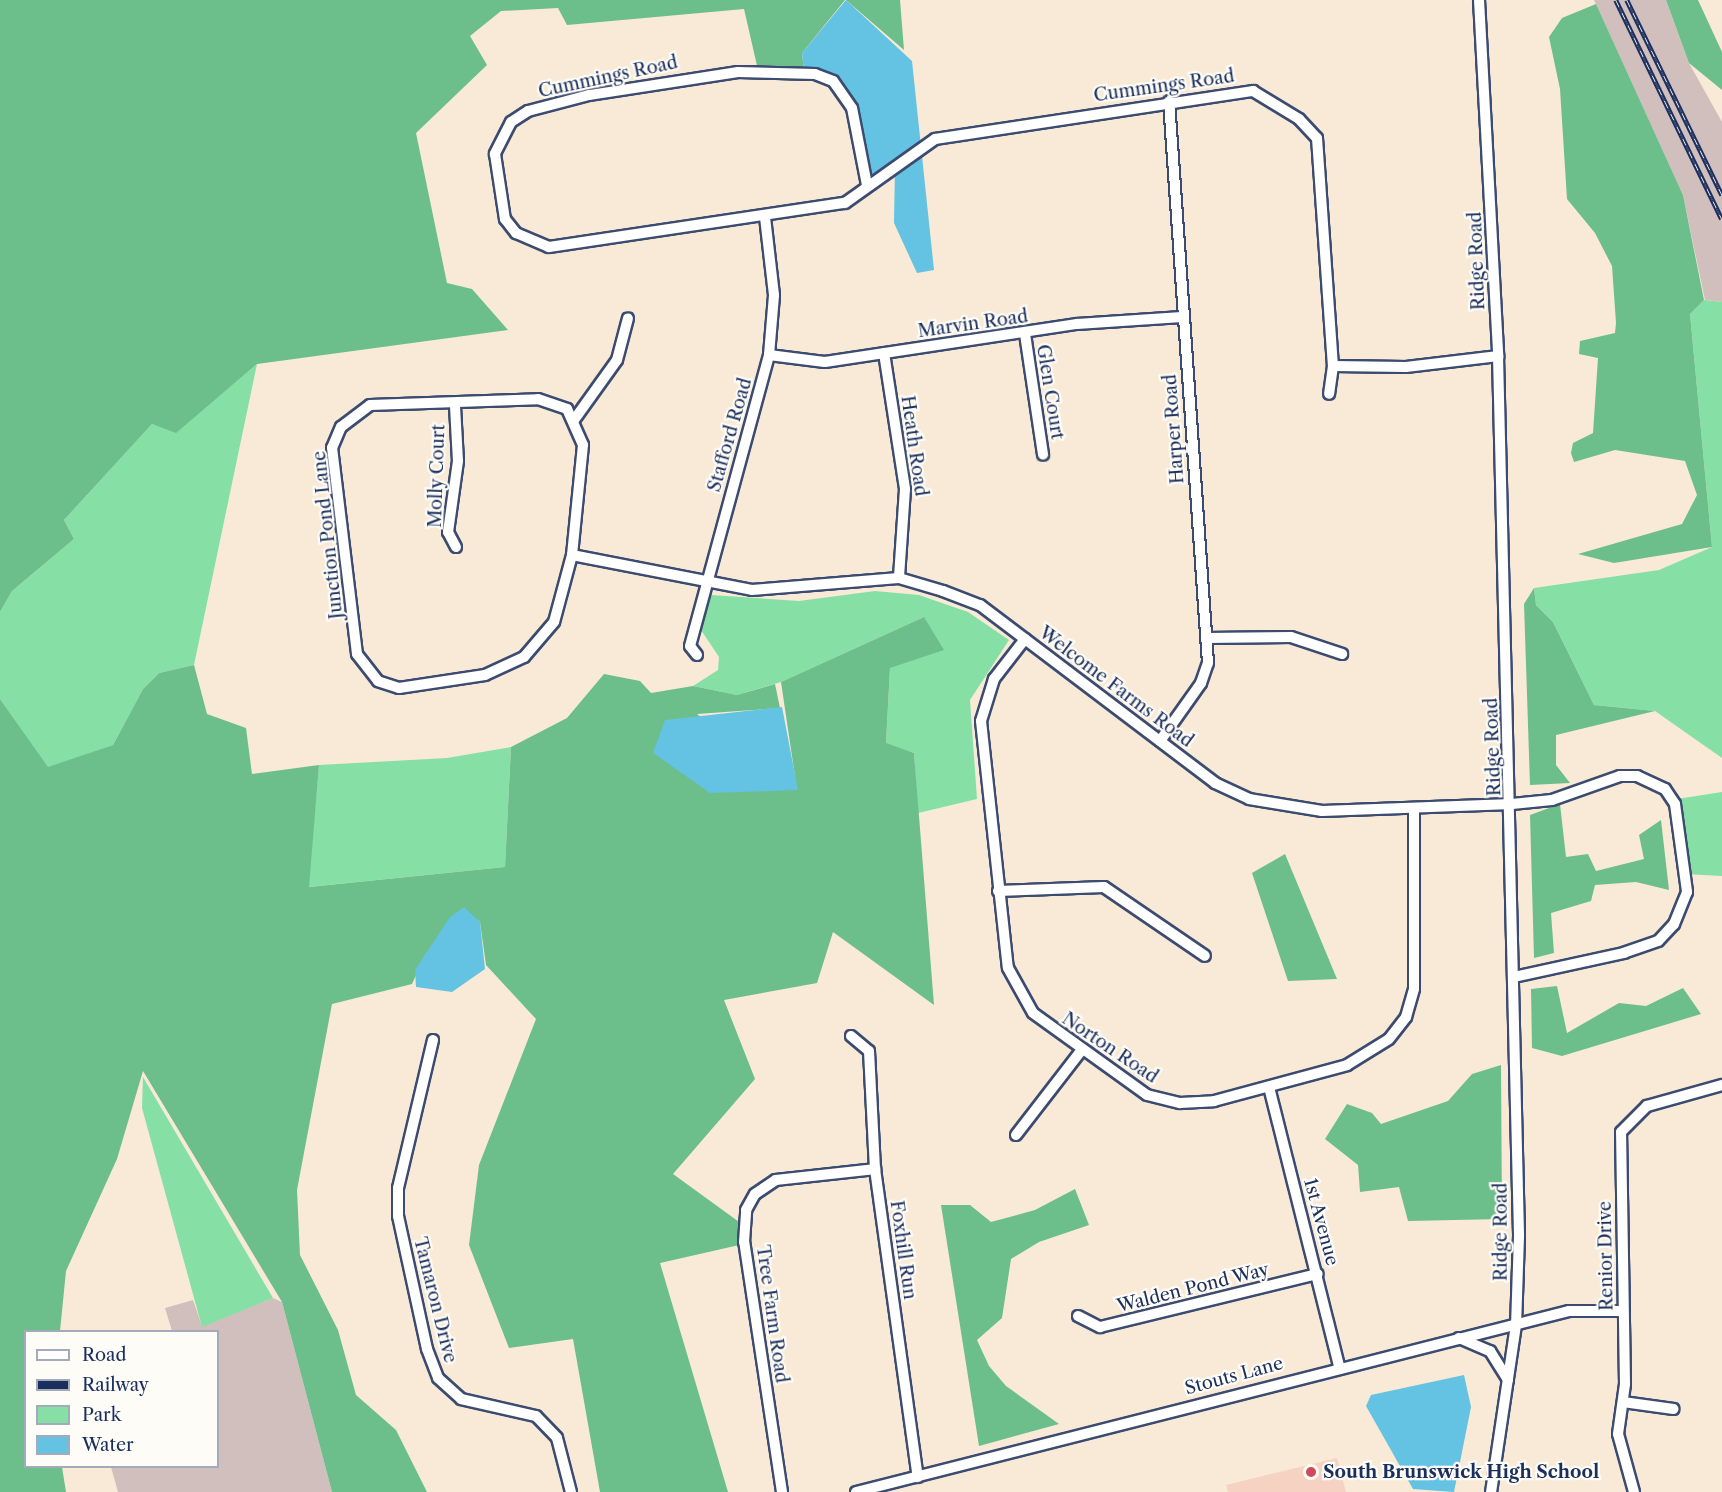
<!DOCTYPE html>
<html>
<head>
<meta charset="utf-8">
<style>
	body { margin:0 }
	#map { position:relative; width:1722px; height:1492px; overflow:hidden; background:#f8ead6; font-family:"Libre Caslon Text",serif }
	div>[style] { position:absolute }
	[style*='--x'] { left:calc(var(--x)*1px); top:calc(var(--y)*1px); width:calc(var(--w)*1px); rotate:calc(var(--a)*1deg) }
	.built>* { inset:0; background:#f6d2c3 }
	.industrial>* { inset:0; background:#d1bfbd }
	.green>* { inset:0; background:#86e0a5 }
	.forest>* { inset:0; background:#6cbe8a }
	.water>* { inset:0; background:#64c2e2 }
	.roads { filter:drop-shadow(2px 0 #3c4b70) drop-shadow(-2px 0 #3c4b70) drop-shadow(0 2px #3c4b70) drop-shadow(0 -2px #3c4b70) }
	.minor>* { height:10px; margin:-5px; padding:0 5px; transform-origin:5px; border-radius:5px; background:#fff }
	.rail>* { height:4.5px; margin-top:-2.25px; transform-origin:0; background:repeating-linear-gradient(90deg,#fdfcf7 0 7px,#1b2f5e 0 14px); box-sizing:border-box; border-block:2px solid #1b2f5e }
	.dots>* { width:16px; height:16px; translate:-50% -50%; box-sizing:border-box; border:3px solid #fdfcf7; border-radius:50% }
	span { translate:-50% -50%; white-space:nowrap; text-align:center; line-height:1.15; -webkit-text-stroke:4.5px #fdfcf7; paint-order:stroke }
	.street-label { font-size:18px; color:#1b2f5e }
	.poi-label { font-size:18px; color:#1b2f5e; font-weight:700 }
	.left { translate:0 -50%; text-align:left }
	.legend { position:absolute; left:24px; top:1330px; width:195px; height:138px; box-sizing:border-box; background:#fdfcf7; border:2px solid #a3aaba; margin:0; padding:8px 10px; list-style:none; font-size:18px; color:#1b2f5e }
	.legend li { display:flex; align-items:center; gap:12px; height:30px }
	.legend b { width:30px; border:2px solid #a3aaba }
</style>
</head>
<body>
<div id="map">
	<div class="built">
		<i style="clip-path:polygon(1337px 1458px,1346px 1492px,1228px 1492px,1226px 1485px)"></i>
	</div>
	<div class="industrial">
		<i style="clip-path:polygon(1594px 0,1666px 0,1689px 63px,1722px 122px,1722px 302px,1705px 300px,1683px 195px)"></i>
		<i style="clip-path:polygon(273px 1298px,282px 1302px,332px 1492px,118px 1492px,111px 1467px,218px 1466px,218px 1332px,172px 1331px,165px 1308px,193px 1300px,202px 1326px)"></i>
	</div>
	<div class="green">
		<i style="clip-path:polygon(1704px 300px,1722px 302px,1722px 758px,1655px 711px,1594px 705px,1553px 622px,1536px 605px,1534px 588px,1659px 570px,1712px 547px,1690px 314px)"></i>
		<i style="clip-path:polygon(257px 364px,194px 665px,159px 673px,143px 689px,113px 745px,48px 768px,0 699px,0 612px,12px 591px,74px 539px,64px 520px,152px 424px,176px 432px)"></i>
		<i style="clip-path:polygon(875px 591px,919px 595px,968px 612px,1009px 640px,970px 700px,977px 799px,918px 813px,914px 753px,886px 744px,890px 668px,924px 617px,781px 682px,737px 695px,693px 686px,718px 670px,719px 657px,701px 630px,711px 595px,799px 601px)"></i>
		<i style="clip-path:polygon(511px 747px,505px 867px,308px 887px,319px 765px,447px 758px)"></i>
		<i style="clip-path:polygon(1722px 792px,1722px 876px,1684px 874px,1677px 799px)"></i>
		<i style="clip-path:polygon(143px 1077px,273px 1298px,202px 1327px,142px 1108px)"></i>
	</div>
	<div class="forest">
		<i style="clip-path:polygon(0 0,845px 0,802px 53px,804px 71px,758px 70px,744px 9px,567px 25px,558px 8px,501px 11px,470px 36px,487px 65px,416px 133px,447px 283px,472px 289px,508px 330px,257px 364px,176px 433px,152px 424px,64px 520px,74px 539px,12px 591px,0 612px)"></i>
		<i style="clip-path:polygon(846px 0,900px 0,904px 50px)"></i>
		<i style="clip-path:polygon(1666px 0,1698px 0,1722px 52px,1722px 90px,1689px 63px)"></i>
		<i style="clip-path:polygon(1596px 4px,1683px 195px,1704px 300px,1690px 314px,1712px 547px,1614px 563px,1578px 554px,1682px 524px,1697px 495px,1685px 461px,1615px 450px,1574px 462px,1571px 453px,1573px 443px,1593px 433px,1598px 358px,1579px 354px,1580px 341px,1615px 333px,1616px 323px,1612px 266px,1595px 233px,1567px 199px,1560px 89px,1549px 37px,1562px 18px)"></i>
		<i style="clip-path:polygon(1534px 588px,1536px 605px,1553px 622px,1594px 705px,1655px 711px,1556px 735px,1556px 765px,1570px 783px,1530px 785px,1524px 604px)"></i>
		<i style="clip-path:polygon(924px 617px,944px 650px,890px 668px,886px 743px,914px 753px,934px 1005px,833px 932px,817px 983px,724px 1000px,755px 1079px,673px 1174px,746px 1227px,748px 1243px,660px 1263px,728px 1492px,600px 1492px,573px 1339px,509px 1348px,469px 1245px,479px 1165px,536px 1019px,486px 965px,480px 922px,462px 909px,425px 955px,412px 984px,332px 1004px,297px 1190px,300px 1255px,338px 1330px,356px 1395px,396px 1430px,427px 1492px,332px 1492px,282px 1302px,143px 1071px,117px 1159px,66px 1271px,60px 1331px,26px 1332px,26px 1466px,62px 1467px,66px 1492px,0 1492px,0 699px,48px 767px,113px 745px,143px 689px,159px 673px,194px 665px,207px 714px,246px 728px,252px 774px,319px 765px,309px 887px,505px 867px,511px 747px,567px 718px,604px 674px,640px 681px,651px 693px,693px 686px,737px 695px,775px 684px,780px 708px,697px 714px,797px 790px,781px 682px)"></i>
		<i style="clip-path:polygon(1560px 804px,1566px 857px,1588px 854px,1596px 871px,1644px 859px,1639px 835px,1661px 820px,1669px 890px,1636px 882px,1595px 885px,1591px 901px,1551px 913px,1554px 953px,1534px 958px,1530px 815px)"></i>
		<i style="clip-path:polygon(1285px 854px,1337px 979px,1288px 981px,1252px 873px)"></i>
		<i style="clip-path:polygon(1557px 986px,1567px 1033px,1619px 1003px,1646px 1006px,1683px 988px,1701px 1014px,1562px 1056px,1532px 1048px,1531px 989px)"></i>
		<i style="clip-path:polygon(1501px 1065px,1502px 1219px,1408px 1221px,1399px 1187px,1360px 1192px,1358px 1165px,1325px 1139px,1347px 1104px,1372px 1113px,1381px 1124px,1448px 1101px,1472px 1074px)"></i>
		<i style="clip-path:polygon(1075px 1189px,1089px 1225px,1039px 1242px,1011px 1259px,1002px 1318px,977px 1340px,989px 1366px,1006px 1386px,1059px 1424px,979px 1446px,941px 1205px,970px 1205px,991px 1222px,1035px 1210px)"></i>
	</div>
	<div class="water">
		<i style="clip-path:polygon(846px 0,912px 61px,934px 270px,917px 273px,894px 223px,895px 167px,867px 187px,847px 90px,804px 71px,802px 53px)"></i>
		<i style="clip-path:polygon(782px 707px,798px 790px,710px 793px,653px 753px,665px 720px)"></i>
		<i style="clip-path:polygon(464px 907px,480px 922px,485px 969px,452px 992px,416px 987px,415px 970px,450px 917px)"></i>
		<i style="clip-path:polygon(1464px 1375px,1471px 1407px,1454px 1492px,1413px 1489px,1366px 1406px,1371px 1395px)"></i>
	</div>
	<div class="roads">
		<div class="minor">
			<i style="--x:1479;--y:0;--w:357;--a:86.9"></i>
			<i style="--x:1498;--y:356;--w:880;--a:88.63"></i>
			<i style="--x:1519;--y:1236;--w:89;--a:91.9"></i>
			<i style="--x:1516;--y:1325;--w:169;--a:98.5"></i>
			<i style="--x:867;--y:185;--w:78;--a:-101"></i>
			<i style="--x:852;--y:108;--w:33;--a:-125"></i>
			<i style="--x:833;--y:81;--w:19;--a:-159"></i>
			<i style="--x:815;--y:74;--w:77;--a:-178.5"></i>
			<i style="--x:738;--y:72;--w:151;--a:171.2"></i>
			<i style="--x:589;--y:95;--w:63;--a:165.3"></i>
			<i style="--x:528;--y:111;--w:20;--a:147"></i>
			<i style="--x:511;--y:122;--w:36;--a:117"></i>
			<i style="--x:495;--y:154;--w:66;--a:81.3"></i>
			<i style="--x:505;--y:219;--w:18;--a:52"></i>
			<i style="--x:516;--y:233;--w:36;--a:23"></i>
			<i style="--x:549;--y:247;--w:299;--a:-8.5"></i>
			<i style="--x:845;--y:203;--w:110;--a:-35.4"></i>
			<i style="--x:935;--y:139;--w:322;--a:-8.6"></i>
			<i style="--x:1253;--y:91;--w:54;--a:31.3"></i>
			<i style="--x:1299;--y:119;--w:26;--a:47"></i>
			<i style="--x:1317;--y:138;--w:229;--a:86"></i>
			<i style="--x:1333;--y:366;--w:28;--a:98"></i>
			<i style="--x:1025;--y:334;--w:122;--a:81.5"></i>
			<i style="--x:884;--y:353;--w:138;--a:81.2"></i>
			<i style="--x:905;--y:489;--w:89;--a:93.9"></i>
			<i style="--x:769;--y:355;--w:56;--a:7.1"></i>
			<i style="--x:825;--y:362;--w:255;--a:-8.6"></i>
			<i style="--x:1077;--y:324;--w:105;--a:-3.8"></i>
			<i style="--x:1333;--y:366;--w:73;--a:0.8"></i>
			<i style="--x:1406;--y:367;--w:93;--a:-6.8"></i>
			<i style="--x:538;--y:399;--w:31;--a:19"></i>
			<i style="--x:567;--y:409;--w:39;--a:66"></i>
			<i style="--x:583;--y:445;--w:111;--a:95.7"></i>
			<i style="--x:572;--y:555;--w:69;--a:105"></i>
			<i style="--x:554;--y:622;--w:46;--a:130.6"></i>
			<i style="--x:524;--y:657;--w:43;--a:155.2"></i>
			<i style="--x:485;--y:675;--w:87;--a:171.4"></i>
			<i style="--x:399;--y:688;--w:22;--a:-162"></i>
			<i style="--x:378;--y:681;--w:34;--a:-128"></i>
			<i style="--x:357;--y:654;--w:208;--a:-96.9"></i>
			<i style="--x:332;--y:448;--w:23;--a:-67"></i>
			<i style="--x:341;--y:427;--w:36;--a:-37"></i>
			<i style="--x:370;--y:405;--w:168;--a:-2"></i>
			<i style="--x:455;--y:406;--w:55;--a:86.9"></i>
			<i style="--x:458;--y:461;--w:72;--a:98"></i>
			<i style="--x:448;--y:532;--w:17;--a:62"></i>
			<i style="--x:574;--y:420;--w:74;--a:-54.4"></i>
			<i style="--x:617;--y:360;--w:43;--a:-75.3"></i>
			<i style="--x:572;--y:555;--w:183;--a:11"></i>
			<i style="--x:752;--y:590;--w:147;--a:-4.7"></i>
			<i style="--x:899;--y:578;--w:46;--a:16.5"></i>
			<i style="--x:943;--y:591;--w:40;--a:21"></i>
			<i style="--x:980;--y:605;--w:295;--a:37.1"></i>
			<i style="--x:1215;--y:783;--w:38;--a:25"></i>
			<i style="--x:1249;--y:799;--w:74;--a:9.3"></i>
			<i style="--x:1322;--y:811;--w:190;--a:-2.1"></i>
			<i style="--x:1512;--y:804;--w:40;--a:-5.7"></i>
			<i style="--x:1552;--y:800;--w:72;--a:-19.4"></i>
			<i style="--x:1620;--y:776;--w:17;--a:0"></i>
			<i style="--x:1637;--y:776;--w:31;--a:25"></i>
			<i style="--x:1665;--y:789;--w:18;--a:56"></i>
			<i style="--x:1675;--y:804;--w:89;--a:82.2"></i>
			<i style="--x:1687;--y:892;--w:35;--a:112"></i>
			<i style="--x:1674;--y:924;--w:23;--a:133"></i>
			<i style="--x:1658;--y:941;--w:36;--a:161"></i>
			<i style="--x:1624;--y:953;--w:113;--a:167.7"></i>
			<i style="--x:1206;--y:638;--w:85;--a:-0.7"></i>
			<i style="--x:1291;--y:637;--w:54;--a:18.4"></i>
			<i style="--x:1025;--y:639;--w:51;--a:127.8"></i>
			<i style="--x:994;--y:679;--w:44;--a:107.2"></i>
			<i style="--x:981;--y:721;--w:248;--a:83.8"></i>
			<i style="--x:1008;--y:968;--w:51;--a:60.9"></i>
			<i style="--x:1033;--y:1013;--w:140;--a:35.7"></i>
			<i style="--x:1147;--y:1095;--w:34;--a:14"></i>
			<i style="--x:1180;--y:1103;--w:34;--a:-3"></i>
			<i style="--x:1214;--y:1101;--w:138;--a:-15.1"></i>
			<i style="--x:1347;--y:1065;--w:49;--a:-31.8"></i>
			<i style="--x:1389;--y:1039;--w:28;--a:-52"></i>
			<i style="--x:1406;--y:1017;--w:29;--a:-74"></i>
			<i style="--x:1414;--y:989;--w:181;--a:-90"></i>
			<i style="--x:697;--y:655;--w:11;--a:-128"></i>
			<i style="--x:690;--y:646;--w:302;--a:-74.8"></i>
			<i style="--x:769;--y:355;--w:60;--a:-85.2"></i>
			<i style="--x:774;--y:295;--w:79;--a:-96.6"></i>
			<i style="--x:1160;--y:741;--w:71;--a:-54.7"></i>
			<i style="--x:1201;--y:683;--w:21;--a:-71"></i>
			<i style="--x:1208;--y:663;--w:563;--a:-93.97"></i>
			<i style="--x:998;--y:891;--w:106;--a:-2.2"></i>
			<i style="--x:1104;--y:887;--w:122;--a:34.3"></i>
			<i style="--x:851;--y:1036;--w:23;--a:40"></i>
			<i style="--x:869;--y:1051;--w:118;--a:87.1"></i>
			<i style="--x:875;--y:1169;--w:311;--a:82.1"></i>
			<i style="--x:433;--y:1040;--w:152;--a:103.3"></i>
			<i style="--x:398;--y:1188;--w:28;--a:90"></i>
			<i style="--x:398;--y:1216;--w:136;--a:77.7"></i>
			<i style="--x:427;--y:1349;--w:31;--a:69"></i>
			<i style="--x:438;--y:1378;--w:31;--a:42"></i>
			<i style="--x:461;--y:1399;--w:77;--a:12.8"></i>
			<i style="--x:536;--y:1416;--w:30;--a:46"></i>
			<i style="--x:557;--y:1438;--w:56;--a:75.5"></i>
			<i style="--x:1269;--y:1087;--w:288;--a:75.9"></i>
			<i style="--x:1016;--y:1135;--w:106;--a:-52.3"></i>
			<i style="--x:1078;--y:1316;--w:25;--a:27"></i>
			<i style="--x:1100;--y:1327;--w:224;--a:-13.7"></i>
			<i style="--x:1459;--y:1338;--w:34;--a:23"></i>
			<i style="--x:1490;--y:1351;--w:34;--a:58"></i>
			<i style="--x:1623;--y:1402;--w:51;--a:7.8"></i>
			<i style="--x:782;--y:1492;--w:253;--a:-98.6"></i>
			<i style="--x:744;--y:1242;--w:32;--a:-86"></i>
			<i style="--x:746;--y:1210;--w:18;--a:-61"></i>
			<i style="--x:755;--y:1194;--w:25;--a:-34"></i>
			<i style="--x:776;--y:1180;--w:100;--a:-6.3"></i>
			<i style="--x:856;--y:1492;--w:736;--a:-14.24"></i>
			<i style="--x:1569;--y:1311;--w:54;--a:0"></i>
			<i style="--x:1634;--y:1492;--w:60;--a:-105.4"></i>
			<i style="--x:1618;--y:1434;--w:50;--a:-82"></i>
			<i style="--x:1625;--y:1384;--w:252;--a:-90.9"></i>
			<i style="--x:1621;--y:1132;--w:37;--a:-45"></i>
			<i style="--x:1647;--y:1106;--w:78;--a:-15.6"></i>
		</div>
	</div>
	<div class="rail">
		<i style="--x:1616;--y:0;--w:243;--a:64.2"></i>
		<i style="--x:1627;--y:0;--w:217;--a:64"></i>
	</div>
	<div class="dots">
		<i style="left:1311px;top:1472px;background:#d1495b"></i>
	</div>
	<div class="street-label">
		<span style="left:608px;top:77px;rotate:-12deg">Cummings Road</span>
		<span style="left:1164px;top:86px;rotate:-8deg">Cummings Road</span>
		<span style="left:1477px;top:261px;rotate:-92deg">Ridge Road</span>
		<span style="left:973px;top:324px;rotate:-8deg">Marvin Road</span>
		<span style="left:1050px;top:392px;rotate:81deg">Glen Court</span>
		<span style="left:1174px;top:429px;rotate:-94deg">Harper Road</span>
		<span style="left:730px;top:435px;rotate:-74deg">Stafford Road</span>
		<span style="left:914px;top:446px;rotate:82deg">Heath Road</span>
		<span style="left:437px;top:476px;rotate:-88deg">Molly Court</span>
		<span style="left:328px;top:535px;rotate:-96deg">Junction Pond Lane</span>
		<span style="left:1116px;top:687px;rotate:37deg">Welcome Farms Road</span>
		<span style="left:1493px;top:747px;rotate:-92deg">Ridge Road</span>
		<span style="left:1110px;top:1048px;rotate:34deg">Norton Road</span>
		<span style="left:1321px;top:1222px;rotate:75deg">1st Avenue</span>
		<span style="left:1501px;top:1232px;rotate:-90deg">Ridge Road</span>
		<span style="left:903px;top:1250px;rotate:82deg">Foxhill Run</span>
		<span style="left:1606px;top:1256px;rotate:-91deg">Renior Drive</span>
		<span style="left:1193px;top:1288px;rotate:-14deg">Walden Pond Way</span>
		<span style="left:435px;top:1300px;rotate:76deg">Tamaron Drive</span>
		<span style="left:772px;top:1314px;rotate:82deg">Tree Farm Road</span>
		<span style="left:1234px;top:1376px;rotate:-15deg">Stouts Lane</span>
	</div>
	<div class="poi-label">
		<span class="left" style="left:1323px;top:1472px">South Brunswick High School</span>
	</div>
	<ul class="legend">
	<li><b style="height:8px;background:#fff"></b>Road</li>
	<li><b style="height:8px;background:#1b2f5e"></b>Railway</li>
	<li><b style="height:16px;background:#86e0a5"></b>Park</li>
	<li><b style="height:16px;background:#64c2e2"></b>Water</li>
	</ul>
</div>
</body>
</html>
